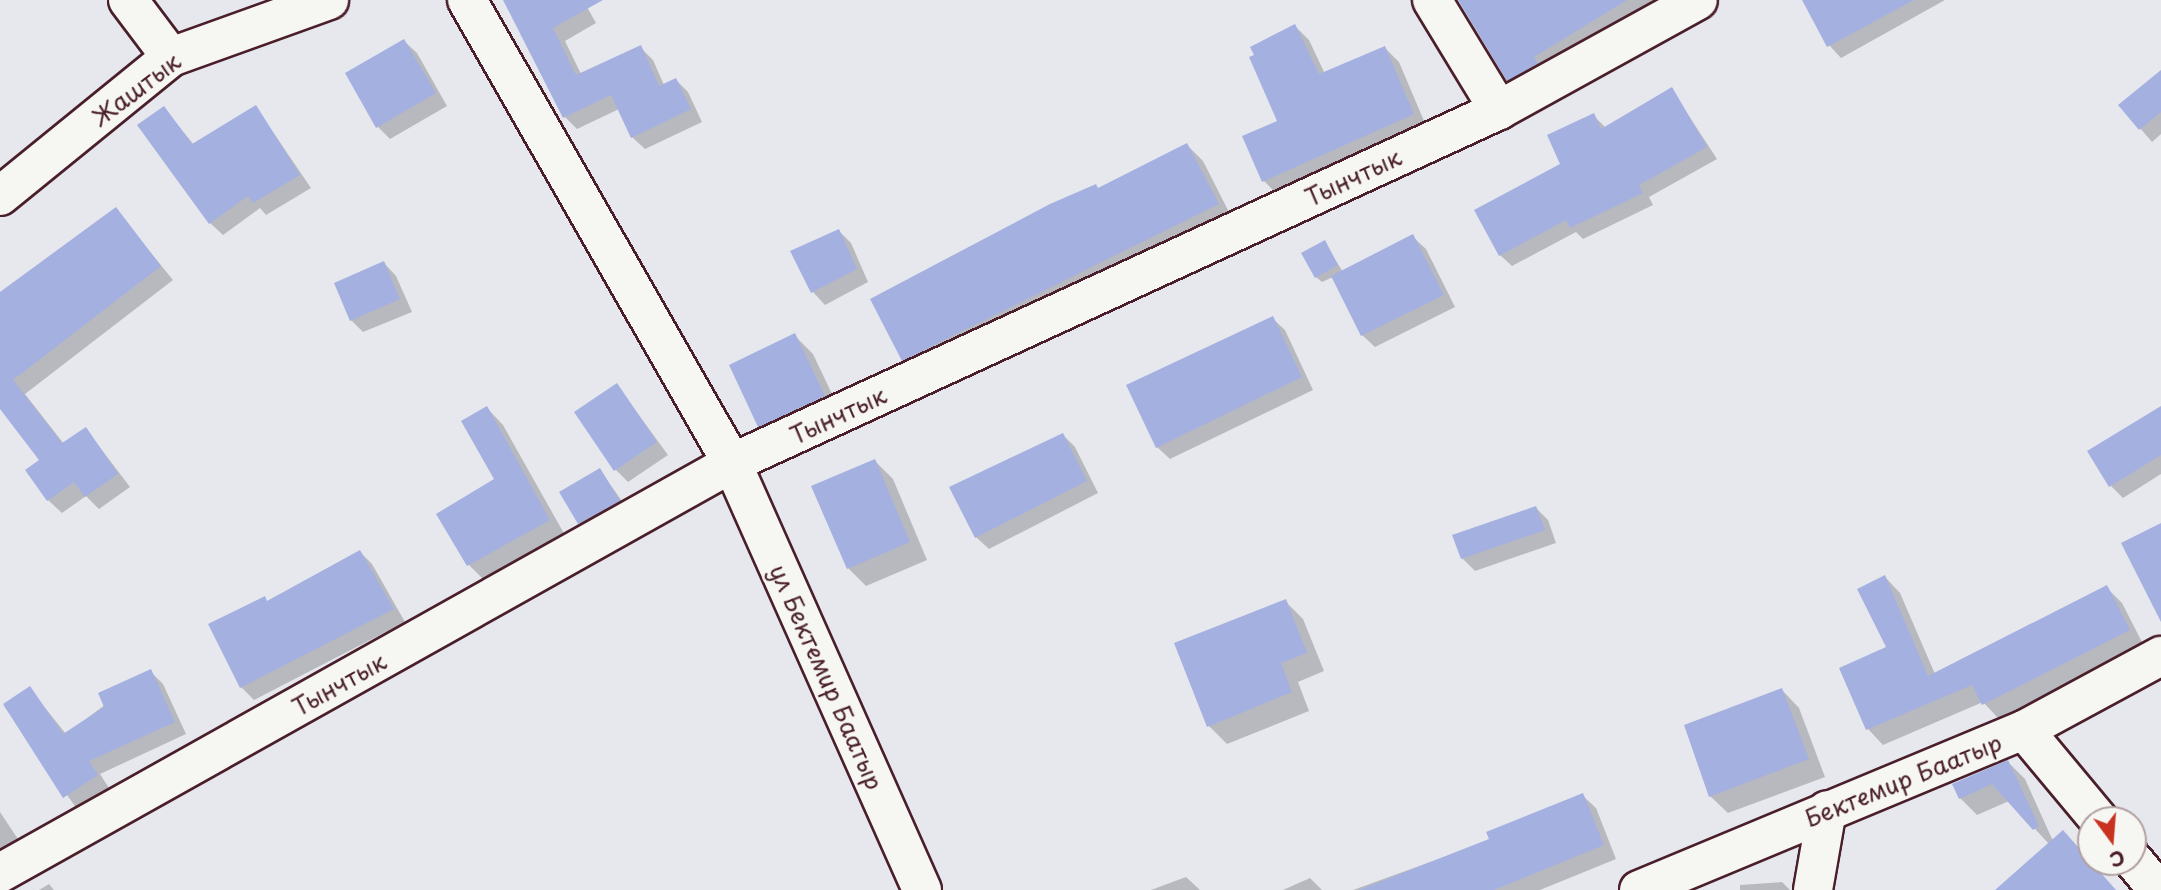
<!DOCTYPE html>
<html>
<head>
<meta charset="utf-8">
<style>
	body { margin:0 }
	#map { position:relative; width:2161px; height:890px; overflow:hidden; background:#e6e8ee; font-family:"Playpen Sans",sans-serif }
	div>[style] { position:absolute }
	[style*='--x'] { left:calc(var(--x)*1px); top:calc(var(--y)*1px); width:calc(var(--w)*1px); rotate:calc(var(--a)*1deg) }
	.shadow>* { inset:0; background:#0003 }
	.building>* { inset:0; background:#a4b0e0 }
	.roads { filter:drop-shadow(2px 0 #4a1f2b) drop-shadow(-2px 0 #4a1f2b) drop-shadow(0 2px #4a1f2b) drop-shadow(0 -2px #4a1f2b) }
	.minor>* { height:38px; margin:-19px; padding:0 19px; transform-origin:19px; border-radius:19px; background:#f6f6f2 }
	span { translate:-50% -50%; white-space:nowrap; text-align:center; line-height:1.15; -webkit-text-stroke:5px #f6f6f2; paint-order:stroke }
	.street-label { font-size:24px; color:#4a1f2b }
	.north { position:absolute; left:2077px; top:806px; width:70px; height:70px; box-sizing:border-box; background:#f6f6f2; border:2px solid #b1a0a2; border-radius:50%; rotate:164deg; font-size:19px; font-weight:700; line-height:28px; text-align:center; color:#4a1f2b }
	.north::after { content:''; display:block; margin:auto; width:24px; height:32px; background:#c8321e; clip-path:polygon(50% 0,100% 100%,50% 72%,0 100%) }
</style>
</head>
<body>
<div id="map">
	<div class="shadow">
		<i style="clip-path:polygon(504px 0,583px 0,596px 23px,565px 41px,581px 74px,640px 47px,653px 60px,664px 85px,676px 80px,688px 92px,702px 122px,645px 149px,632px 137px,619px 109px,577px 129px,564px 116px)"></i>
		<i style="clip-path:polygon(1463px 0,1657px 0,1633px 12px,1638px 20px,1525px 96px,1508px 80px)"></i>
		<i style="clip-path:polygon(1815px 0,1945px 0,1841px 58px,1829px 45px)"></i>
		<i style="clip-path:polygon(1295px 26px,1309px 40px,1325px 74px,1385px 48px,1399px 62px,1427px 128px,1278px 195px,1264px 181px,1279px 122px)"></i>
		<i style="clip-path:polygon(404px 41px,417px 53px,447px 106px,390px 139px,378px 127px)"></i>
		<i style="clip-path:polygon(1672px 90px,1717px 159px,1649px 197px,1653px 205px,1583px 239px,1576px 232px,1512px 266px,1500px 255px,1593px 115px,1606px 128px)"></i>
		<i style="clip-path:polygon(2161px 92px,2161px 134px,2152px 142px,2120px 105px)"></i>
		<i style="clip-path:polygon(256px 107px,311px 188px,266px 215px,260px 208px,223px 235px,210px 223px,164px 108px,194px 145px)"></i>
		<i style="clip-path:polygon(1187px 145px,1203px 161px,1233px 220px,919px 375px,903px 360px,1099px 190px)"></i>
		<i style="clip-path:polygon(115px 209px,173px 280px,25px 394px,64px 444px,86px 429px,130px 487px,99px 509px,86px 496px,62px 513px,48px 500px,41px 460px,0 406px,0 296px)"></i>
		<i style="clip-path:polygon(839px 231px,851px 243px,868px 282px,825px 305px,813px 292px,792px 252px)"></i>
		<i style="clip-path:polygon(1413px 237px,1426px 249px,1455px 307px,1375px 347px,1362px 335px,1333px 277px,1322px 282px,1316px 277px,1324px 242px,1343px 272px)"></i>
		<i style="clip-path:polygon(384px 263px,396px 276px,412px 312px,363px 332px,351px 320px)"></i>
		<i style="clip-path:polygon(1272px 318px,1285px 330px,1313px 390px,1170px 459px,1157px 447px)"></i>
		<i style="clip-path:polygon(795px 336px,813px 354px,842px 415px,778px 444px,759px 426px)"></i>
		<i style="clip-path:polygon(617px 385px,668px 455px,628px 482px,616px 470px)"></i>
		<i style="clip-path:polygon(487px 408px,503px 425px,566px 537px,486px 582px,469px 565px,497px 480px)"></i>
		<i style="clip-path:polygon(2161px 408px,2161px 474px,2123px 498px,2111px 486px)"></i>
		<i style="clip-path:polygon(1063px 435px,1075px 447px,1098px 493px,989px 549px,976px 537px)"></i>
		<i style="clip-path:polygon(875px 461px,893px 479px,927px 560px,866px 586px,848px 568px)"></i>
		<i style="clip-path:polygon(600px 470px,631px 514px,592px 535px,580px 523px)"></i>
		<i style="clip-path:polygon(1536px 508px,1548px 520px,1556px 543px,1475px 571px,1462px 558px)"></i>
		<i style="clip-path:polygon(360px 552px,372px 564px,405px 622px,254px 700px,241px 687px,268px 602px)"></i>
		<i style="clip-path:polygon(1885px 577px,1900px 593px,1935px 674px,2106px 587px,2122px 603px,2144px 646px,1999px 719px,1983px 702px,1883px 745px,1868px 729px,1841px 669px,1888px 648px)"></i>
		<i style="clip-path:polygon(1285px 601px,1303px 619px,1324px 671px,1298px 682px,1309px 711px,1227px 744px,1209px 726px)"></i>
		<i style="clip-path:polygon(150px 671px,163px 684px,186px 734px,100px 774px,109px 788px,77px 809px,4px 706px,30px 689px,66px 734px)"></i>
		<i style="clip-path:polygon(1782px 690px,1799px 708px,1825px 777px,1728px 813px,1710px 796px)"></i>
		<i style="clip-path:polygon(2008px 762px,2025px 779px,2053px 841px,2116px 890px,2004px 890px,2049px 844px,2009px 801px,1977px 815px,1960px 798px)"></i>
		<i style="clip-path:polygon(1582px 795px,1596px 808px,1616px 859px,1540px 890px,1353px 890px,1491px 840px)"></i>
		<i style="clip-path:polygon(0 812px,18px 839px,0 851px)"></i>
		<i style="clip-path:polygon(1186px 877px,1200px 890px,1151px 890px)"></i>
		<i style="clip-path:polygon(1310px 878px,1322px 890px,1283px 890px)"></i>
		<i style="clip-path:polygon(1782px 882px,1790px 890px,1740px 890px,1740px 885px)"></i>
		<i style="clip-path:polygon(49px 884px,54px 890px,39px 890px)"></i>
	</div>
	<div class="building">
		<i style="clip-path:polygon(503px 0,603px 0,553px 28px,576px 75px,641px 45px,659px 86px,676px 78px,691px 109px,631px 138px,611px 95px,563px 118px)"></i>
		<i style="clip-path:polygon(1458px 0,1627px 0,1534px 57px,1538px 63px,1507px 81px)"></i>
		<i style="clip-path:polygon(1802px 0,1914px 0,1827px 47px)"></i>
		<i style="clip-path:polygon(1295px 24px,1319px 74px,1385px 46px,1414px 114px,1262px 182px,1242px 136px,1277px 121px,1249px 57px,1254px 55px,1250px 47px)"></i>
		<i style="clip-path:polygon(404px 39px,436px 93px,376px 128px,345px 73px)"></i>
		<i style="clip-path:polygon(2161px 70px,2161px 112px,2139px 130px,2118px 105px)"></i>
		<i style="clip-path:polygon(1672px 87px,1707px 147px,1639px 185px,1643px 193px,1570px 228px,1566px 220px,1499px 256px,1474px 210px,1560px 164px,1547px 135px,1594px 113px,1601px 129px)"></i>
		<i style="clip-path:polygon(256px 105px,300px 175px,253px 203px,248px 196px,209px 224px,137px 125px,164px 106px,192px 144px)"></i>
		<i style="clip-path:polygon(1187px 143px,1219px 204px,902px 361px,870px 299px,1050px 204px,1096px 184px,1098px 188px)"></i>
		<i style="clip-path:polygon(116px 207px,161px 266px,13px 380px,62px 443px,86px 427px,118px 474px,85px 497px,74px 482px,47px 501px,25px 470px,39px 460px,0 409px,0 292px)"></i>
		<i style="clip-path:polygon(839px 229px,857px 269px,811px 293px,790px 251px)"></i>
		<i style="clip-path:polygon(1413px 234px,1444px 295px,1361px 336px,1331px 276px)"></i>
		<i style="clip-path:polygon(1325px 240px,1338px 265px,1315px 278px,1301px 253px)"></i>
		<i style="clip-path:polygon(384px 261px,400px 299px,350px 321px,334px 283px)"></i>
		<i style="clip-path:polygon(1273px 316px,1302px 377px,1156px 448px,1126px 385px)"></i>
		<i style="clip-path:polygon(795px 333px,825px 396px,758px 427px,729px 365px)"></i>
		<i style="clip-path:polygon(617px 383px,657px 442px,614px 471px,574px 412px)"></i>
		<i style="clip-path:polygon(487px 406px,550px 520px,467px 566px,436px 514px,494px 479px,461px 421px)"></i>
		<i style="clip-path:polygon(2161px 406px,2161px 455px,2109px 487px,2087px 451px)"></i>
		<i style="clip-path:polygon(1063px 433px,1087px 481px,975px 538px,949px 487px)"></i>
		<i style="clip-path:polygon(875px 459px,910px 542px,847px 569px,811px 486px)"></i>
		<i style="clip-path:polygon(600px 468px,620px 501px,578px 524px,559px 492px)"></i>
		<i style="clip-path:polygon(1536px 506px,1545px 530px,1461px 559px,1452px 535px)"></i>
		<i style="clip-path:polygon(2161px 523px,2161px 622px,2121px 543px)"></i>
		<i style="clip-path:polygon(360px 550px,394px 609px,240px 688px,208px 624px,265px 596px,267px 601px)"></i>
		<i style="clip-path:polygon(1885px 575px,1928px 676px,2107px 585px,2130px 630px,1982px 705px,1972px 685px,1866px 730px,1839px 668px,1886px 647px,1857px 589px)"></i>
		<i style="clip-path:polygon(1286px 599px,1307px 653px,1281px 663px,1292px 692px,1207px 727px,1174px 643px)"></i>
		<i style="clip-path:polygon(151px 669px,175px 722px,89px 761px,98px 775px,63px 798px,3px 704px,30px 686px,63px 734px,104px 707px,98px 693px)"></i>
		<i style="clip-path:polygon(1782px 688px,1809px 759px,1709px 797px,1684px 725px)"></i>
		<i style="clip-path:polygon(2008px 760px,2039px 826px,2033px 830px,1992px 784px,1959px 799px,1952px 784px)"></i>
		<i style="clip-path:polygon(1583px 793px,1604px 845px,1494px 890px,1359px 890px,1489px 839px,1486px 832px)"></i>
		<i style="clip-path:polygon(2063px 830px,2116px 890px,1995px 890px)"></i>
	</div>
	<div class="roads">
		<div class="minor">
			<i style="--x:128;--y:0;--w:71;--a:53"></i>
			<i style="--x:467;--y:0;--w:533;--a:60.22"></i>
			<i style="--x:732;--y:463;--w:467;--a:66"></i>
			<i style="--x:1432;--y:0;--w:129;--a:58.7"></i>
			<i style="--x:0;--y:196;--w:220;--a:-39.1"></i>
			<i style="--x:171;--y:57;--w:168;--a:-19.8"></i>
			<i style="--x:2024;--y:730;--w:117;--a:50.2"></i>
			<i style="--x:2133;--y:860;--w:39;--a:50"></i>
			<i style="--x:0;--y:873;--w:839;--a:-29.25"></i>
			<i style="--x:732;--y:463;--w:844;--a:-24.71"></i>
			<i style="--x:1499;--y:110;--w:227;--a:-28.9"></i>
			<i style="--x:1639;--y:890;--w:417;--a:-22.6"></i>
			<i style="--x:2024;--y:730;--w:156;--a:-28.4"></i>
			<i style="--x:1813;--y:890;--w:81;--a:-80.1"></i>
		</div>
	</div>
	<div class="street-label">
		<span style="left:136px;top:89px;rotate:-37deg">Жаштык</span>
		<span style="left:1353px;top:177px;rotate:-25deg">Тынчтык</span>
		<span style="left:838px;top:415px;rotate:-25deg">Тынчтык</span>
		<span style="left:827px;top:677px;rotate:66deg">ул Бектемир Баатыр</span>
		<span style="left:339px;top:684px;rotate:-29deg">Тынчтык</span>
		<span style="left:1903px;top:780px;rotate:-22deg">Бектемир Баатыр</span>
	</div>
	<div class="north">С</div>
</div>
</body>
</html>
